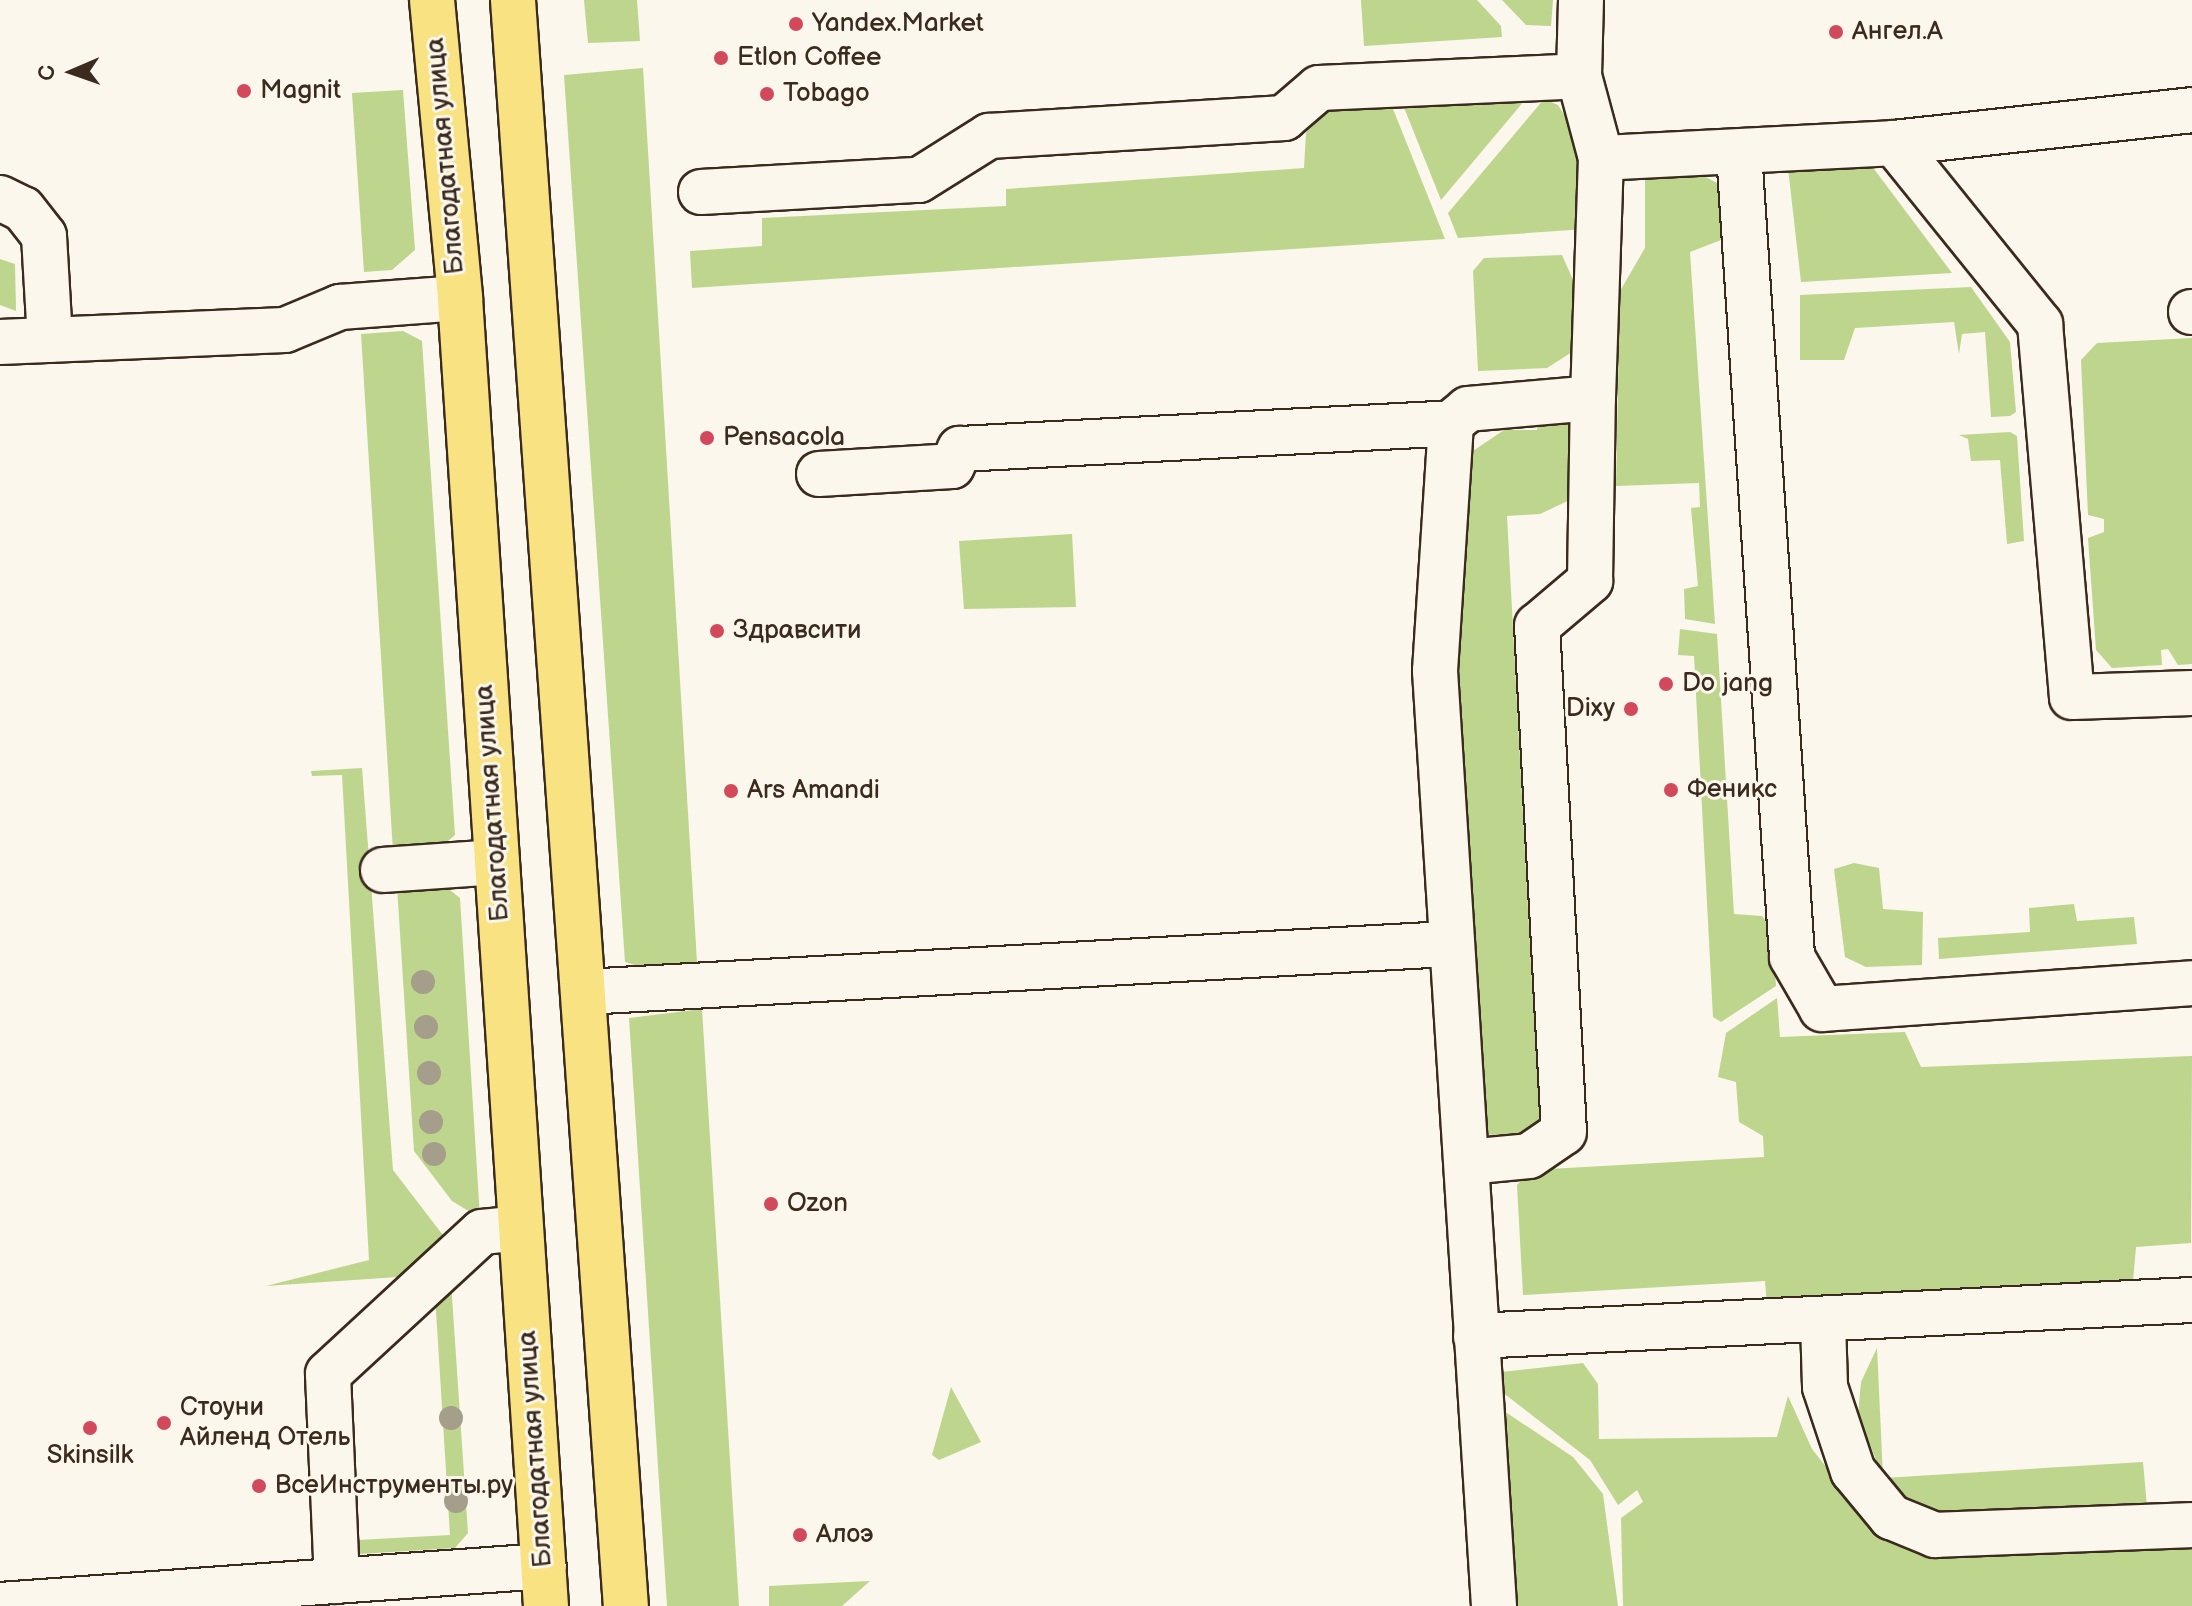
<!DOCTYPE html>
<html>
<head>
<meta charset="utf-8">
<style>
	body { margin:0 }
	#map { position:relative; width:2192px; height:1606px; overflow:hidden; background:#fbf7ec; font-family:"Balsamiq Sans",sans-serif }
	div>[style] { position:absolute }
	[style*='--x'] { left:calc(var(--x)*1px); top:calc(var(--y)*1px); width:calc(var(--w)*1px); rotate:calc(var(--a)*1deg) }
	.green>* { inset:0; background:#bdd58c }
	.roads { filter:drop-shadow(2px 0 #3b2a1e) drop-shadow(-2px 0 #3b2a1e) drop-shadow(0 2px #3b2a1e) drop-shadow(0 -2px #3b2a1e) }
	.minor>* { height:44px; margin:-22px; padding:0 22px; transform-origin:22px; border-radius:22px; background:#fbf7ec }
	.major>* { height:44px; margin:-22px; padding:0 22px; transform-origin:22px; border-radius:22px; background:#f8e281 }
	.trees>* { width:24px; height:24px; margin:-12px; border-radius:50%; background:#a49e8a }
	.dots>* { width:22px; height:22px; translate:-50% -50%; box-sizing:border-box; border:4px solid #fbf7ec; border-radius:50% }
	span { translate:-50% -50%; white-space:nowrap; text-align:center; line-height:1.15; -webkit-text-stroke:6px #fbf7ec; paint-order:stroke }
	.poi-label { font-size:26px; color:#3b2a1e }
	.left { translate:0 -50%; text-align:left }
	.right { translate:-100% -50%; text-align:right }
	.street-label { font-size:26px; color:#3b2a1e }
	.north { position:absolute; left:32px; top:32px; width:80px; height:80px; -webkit-text-stroke:6px #fbf7ec; paint-order:stroke; rotate:268deg; font-size:22px; font-weight:700; line-height:32px; text-align:center; color:#3b2a1e }
	.north::after { content:''; display:block; margin:auto; width:28px; height:36px; background:#3b2a1e; clip-path:polygon(50% 0,100% 100%,50% 72%,0 100%) }
</style>
</head>
<body>
<div id="map">
	<div class="green">
		<i style="clip-path:polygon(584px 0,637px 0,640px 41px,588px 43px)"></i>
		<i style="clip-path:polygon(1361px 0,1477px 0,1501px 26px,1502px 37px,1364px 46px)"></i>
		<i style="clip-path:polygon(1502px 0,1553px 0,1551px 26px,1526px 25px)"></i>
		<i style="clip-path:polygon(643px 68px,697px 962px,642px 967px,625px 962px,564px 75px)"></i>
		<i style="clip-path:polygon(403px 90px,415px 250px,392px 270px,364px 272px,352px 93px)"></i>
		<i style="clip-path:polygon(1530px 94px,1441px 200px,1401px 100px)"></i>
		<i style="clip-path:polygon(1389px 99px,1445px 239px,692px 288px,690px 251px,762px 246px,762px 218px,1006px 206px,1006px 189px,1304px 168px,1306px 133px,1326px 112px)"></i>
		<i style="clip-path:polygon(1544px 99px,1558px 105px,1576px 133px,1585px 229px,1458px 238px,1448px 213px)"></i>
		<i style="clip-path:polygon(1871px 165px,1952px 273px,1801px 282px,1788px 168px)"></i>
		<i style="clip-path:polygon(1694px 171px,1719px 184px,1726px 238px,1690px 252px,1715px 624px,1685px 619px,1684px 589px,1698px 586px,1691px 508px,1700px 507px,1699px 483px,1616px 486px,1620px 291px,1645px 248px,1645px 174px)"></i>
		<i style="clip-path:polygon(1562px 255px,1573px 280px,1572px 352px,1547px 368px,1478px 371px,1473px 271px,1484px 258px)"></i>
		<i style="clip-path:polygon(0 259px,15px 264px,16px 311px,0 305px)"></i>
		<i style="clip-path:polygon(1971px 287px,2010px 342px,2016px 412px,2010px 416px,1991px 417px,1985px 332px,1962px 334px,1959px 354px,1954px 322px,1855px 328px,1844px 360px,1800px 360px,1800px 295px)"></i>
		<i style="clip-path:polygon(403px 331px,422px 341px,455px 835px,441px 847px,393px 851px,361px 334px)"></i>
		<i style="clip-path:polygon(2192px 338px,2192px 664px,2178px 665px,2168px 649px,2161px 650px,2162px 665px,2112px 668px,2096px 650px,2088px 538px,2104px 532px,2104px 519px,2088px 515px,2081px 360px,2097px 343px)"></i>
		<i style="clip-path:polygon(1538px 422px,1574px 422px,1572px 499px,1540px 514px,1507px 516px,1532px 983px,1546px 987px,1551px 1115px,1525px 1138px,1485px 1134px,1450px 762px,1467px 455px,1504px 430px,1537px 430px)"></i>
		<i style="clip-path:polygon(2010px 432px,2017px 436px,2024px 541px,2007px 544px,2000px 460px,1971px 461px,1968px 439px,1959px 435px)"></i>
		<i style="clip-path:polygon(1072px 534px,1076px 607px,964px 609px,959px 541px)"></i>
		<i style="clip-path:polygon(1680px 629px,1717px 634px,1734px 914px,1762px 916px,1772px 930px,1776px 986px,1721px 1022px,1713px 1017px,1694px 656px,1678px 655px)"></i>
		<i style="clip-path:polygon(362px 768px,393px 1170px,449px 1243px,412px 1276px,266px 1286px,369px 1260px,342px 775px,312px 776px,311px 771px)"></i>
		<i style="clip-path:polygon(1854px 863px,1879px 868px,1883px 909px,1923px 912px,1922px 965px,1866px 967px,1845px 957px,1834px 869px)"></i>
		<i style="clip-path:polygon(441px 883px,460px 898px,480px 1218px,452px 1201px,414px 1151px,397px 886px)"></i>
		<i style="clip-path:polygon(2074px 904px,2077px 921px,2134px 917px,2137px 944px,1939px 959px,1938px 938px,2030px 932px,2029px 908px)"></i>
		<i style="clip-path:polygon(1777px 998px,1780px 1037px,1905px 1032px,1921px 1067px,2192px 1056px,2191px 1243px,2136px 1247px,2133px 1281px,1767px 1306px,1765px 1281px,1523px 1295px,1517px 1185px,1531px 1170px,1764px 1157px,1763px 1136px,1739px 1122px,1736px 1082px,1718px 1077px,1726px 1033px)"></i>
		<i style="clip-path:polygon(702px 1009px,739px 1606px,667px 1606px,629px 1018px)"></i>
		<i style="clip-path:polygon(451px 1282px,468px 1533px,455px 1548px,359px 1554px,358px 1540px,450px 1535px,435px 1295px)"></i>
		<i style="clip-path:polygon(1877px 1348px,1883px 1477px,1858px 1415px,1861px 1382px)"></i>
		<i style="clip-path:polygon(1583px 1363px,1598px 1384px,1599px 1439px,1777px 1437px,1788px 1396px,1812px 1449px,1882px 1538px,1935px 1553px,2192px 1545px,2192px 1606px,1623px 1606px,1621px 1518px,1643px 1502px,1637px 1490px,1618px 1505px,1590px 1460px,1493px 1385px,1493px 1373px)"></i>
		<i style="clip-path:polygon(951px 1387px,981px 1442px,939px 1460px,932px 1455px)"></i>
		<i style="clip-path:polygon(1492px 1403px,1573px 1457px,1603px 1494px,1618px 1606px,1506px 1606px)"></i>
		<i style="clip-path:polygon(2143px 1462px,2147px 1507px,1933px 1519px,1906px 1504px,1884px 1478px)"></i>
		<i style="clip-path:polygon(870px 1581px,842px 1606px,769px 1606px,769px 1586px)"></i>
	</div>
	<div class="roads">
		<div class="minor">
			<i style="--x:1894;--y:143;--w:233;--a:51.1"></i>
			<i style="--x:2040;--y:324;--w:374;--a:85.1"></i>
			<i style="--x:2072;--y:697;--w:120;--a:-1.9"></i>
			<i style="--x:1739;--y:152;--w:807;--a:86.23"></i>
			<i style="--x:1792;--y:957;--w:60;--a:60"></i>
			<i style="--x:1822;--y:1009;--w:371;--a:-4"></i>
			<i style="--x:1601;--y:158;--w:293;--a:-2.9"></i>
			<i style="--x:1894;--y:143;--w:300;--a:-6.3"></i>
			<i style="--x:701;--y:192;--w:218;--a:-3.2"></i>
			<i style="--x:919;--y:180;--w:83;--a:-32.2"></i>
			<i style="--x:989;--y:136;--w:296;--a:-3.5"></i>
			<i style="--x:1284;--y:118;--w:46;--a:-40.6"></i>
			<i style="--x:1319;--y:88;--w:260;--a:-2.6"></i>
			<i style="--x:0;--y:198;--w:25;--a:26"></i>
			<i style="--x:23;--y:209;--w:34;--a:52"></i>
			<i style="--x:44;--y:236;--w:104;--a:86.7"></i>
			<i style="--x:2191;--y:312;--w:1;--a:0"></i>
			<i style="--x:0;--y:342;--w:285;--a:-2.4"></i>
			<i style="--x:285;--y:330;--w:60;--a:-22.7"></i>
			<i style="--x:340;--y:307;--w:120;--a:-4.3"></i>
			<i style="--x:819;--y:474;--w:133;--a:-3.4"></i>
			<i style="--x:952;--y:466;--w:19;--a:-65"></i>
			<i style="--x:960;--y:449;--w:492;--a:-3"></i>
			<i style="--x:383;--y:870;--w:114;--a:-4"></i>
			<i style="--x:584;--y:992;--w:866;--a:-3.18"></i>
			<i style="--x:1467;--y:1162;--w:62;--a:-5.5"></i>
			<i style="--x:1529;--y:1156;--w:42;--a:-34.4"></i>
			<i style="--x:1564;--y:1132;--w:507;--a:-93.05"></i>
			<i style="--x:1537;--y:626;--w:70;--a:-40.3"></i>
			<i style="--x:1590;--y:581;--w:183;--a:-89.1"></i>
			<i style="--x:1823;--y:1322;--w:65;--a:88.2"></i>
			<i style="--x:1825;--y:1387;--w:89;--a:71.6"></i>
			<i style="--x:1853;--y:1471;--w:60;--a:50.4"></i>
			<i style="--x:1891;--y:1517;--w:48;--a:22.2"></i>
			<i style="--x:1935;--y:1535;--w:257;--a:-2.2"></i>
			<i style="--x:1476;--y:1336;--w:717;--a:-2.88"></i>
			<i style="--x:337;--y:1581;--w:207;--a:-92.5"></i>
			<i style="--x:328;--y:1374;--w:209;--a:-42.7"></i>
			<i style="--x:482;--y:1232;--w:38;--a:-6"></i>
			<i style="--x:0;--y:1605;--w:545;--a:-4.1"></i>
			<i style="--x:1494;--y:1606;--w:937;--a:-93.61"></i>
			<i style="--x:1435;--y:671;--w:249;--a:-86.3"></i>
			<i style="--x:1451;--y:423;--w:22;--a:-39"></i>
			<i style="--x:1468;--y:409;--w:125;--a:-5"></i>
			<i style="--x:1593;--y:398;--w:240;--a:-88.1"></i>
			<i style="--x:1601;--y:158;--w:85;--a:-105"></i>
			<i style="--x:1579;--y:76;--w:76;--a:-88.5"></i>
		</div>
		<div class="major">
			<i style="--x:432;--y:0;--w:299;--a:84.6"></i>
			<i style="--x:460;--y:298;--w:1311;--a:86.24"></i>
			<i style="--x:513;--y:0;--w:1610;--a:85.98"></i>
		</div>
	</div>
	<div class="trees">
		<i style="left:423px;top:982px"></i>
		<i style="left:426px;top:1027px"></i>
		<i style="left:429px;top:1073px"></i>
		<i style="left:431px;top:1122px"></i>
		<i style="left:434px;top:1154px"></i>
		<i style="left:451px;top:1418px"></i>
		<i style="left:456px;top:1501px"></i>
	</div>
	<div class="dots">
		<i style="left:796px;top:24px;background:#d1495b"></i>
		<i style="left:1836px;top:32px;background:#d1495b"></i>
		<i style="left:721px;top:58px;background:#d1495b"></i>
		<i style="left:244px;top:91px;background:#d1495b"></i>
		<i style="left:767px;top:94px;background:#d1495b"></i>
		<i style="left:707px;top:438px;background:#d1495b"></i>
		<i style="left:717px;top:631px;background:#d1495b"></i>
		<i style="left:1666px;top:684px;background:#d1495b"></i>
		<i style="left:1631px;top:709px;background:#d1495b"></i>
		<i style="left:1671px;top:790px;background:#d1495b"></i>
		<i style="left:731px;top:791px;background:#d1495b"></i>
		<i style="left:771px;top:1204px;background:#d1495b"></i>
		<i style="left:164px;top:1423px;background:#d1495b"></i>
		<i style="left:90px;top:1428px;background:#d1495b"></i>
		<i style="left:259px;top:1486px;background:#d1495b"></i>
		<i style="left:800px;top:1535px;background:#d1495b"></i>
	</div>
	<div class="poi-label">
		<span class="left" style="left:812px;top:24px">Yandex.Market</span>
		<span class="left" style="left:1852px;top:32px">Ангел.А</span>
		<span class="left" style="left:737px;top:58px">Etlon Coffee</span>
		<span class="left" style="left:260px;top:91px">Magnit</span>
		<span class="left" style="left:783px;top:94px">Tobago</span>
		<span class="left" style="left:723px;top:438px">Pensacola</span>
		<span class="left" style="left:733px;top:631px">Здравсити</span>
		<span class="left" style="left:1682px;top:684px">Do jang</span>
		<span class="right" style="left:1615px;top:709px">Dixy</span>
		<span class="left" style="left:1687px;top:790px">Феникс</span>
		<span class="left" style="left:747px;top:791px">Ars Amandi</span>
		<span class="left" style="left:787px;top:1204px">Ozon</span>
		<span class="left" style="left:180px;top:1423px">Стоуни<br>Айленд Отель</span>
		<span style="left:90px;top:1456px">Skinsilk</span>
		<span class="left" style="left:275px;top:1486px">ВсеИнструменты.ру</span>
		<span class="left" style="left:816px;top:1535px">Алоэ</span>
	</div>
	<div class="street-label">
		<span style="left:446px;top:156px;rotate:-95deg">Благодатная улица</span>
		<span style="left:493px;top:803px;rotate:-94deg">Благодатная улица</span>
		<span style="left:536px;top:1449px;rotate:-94deg">Благодатная улица</span>
	</div>
	<div class="north">С</div>
</div>
</body>
</html>
